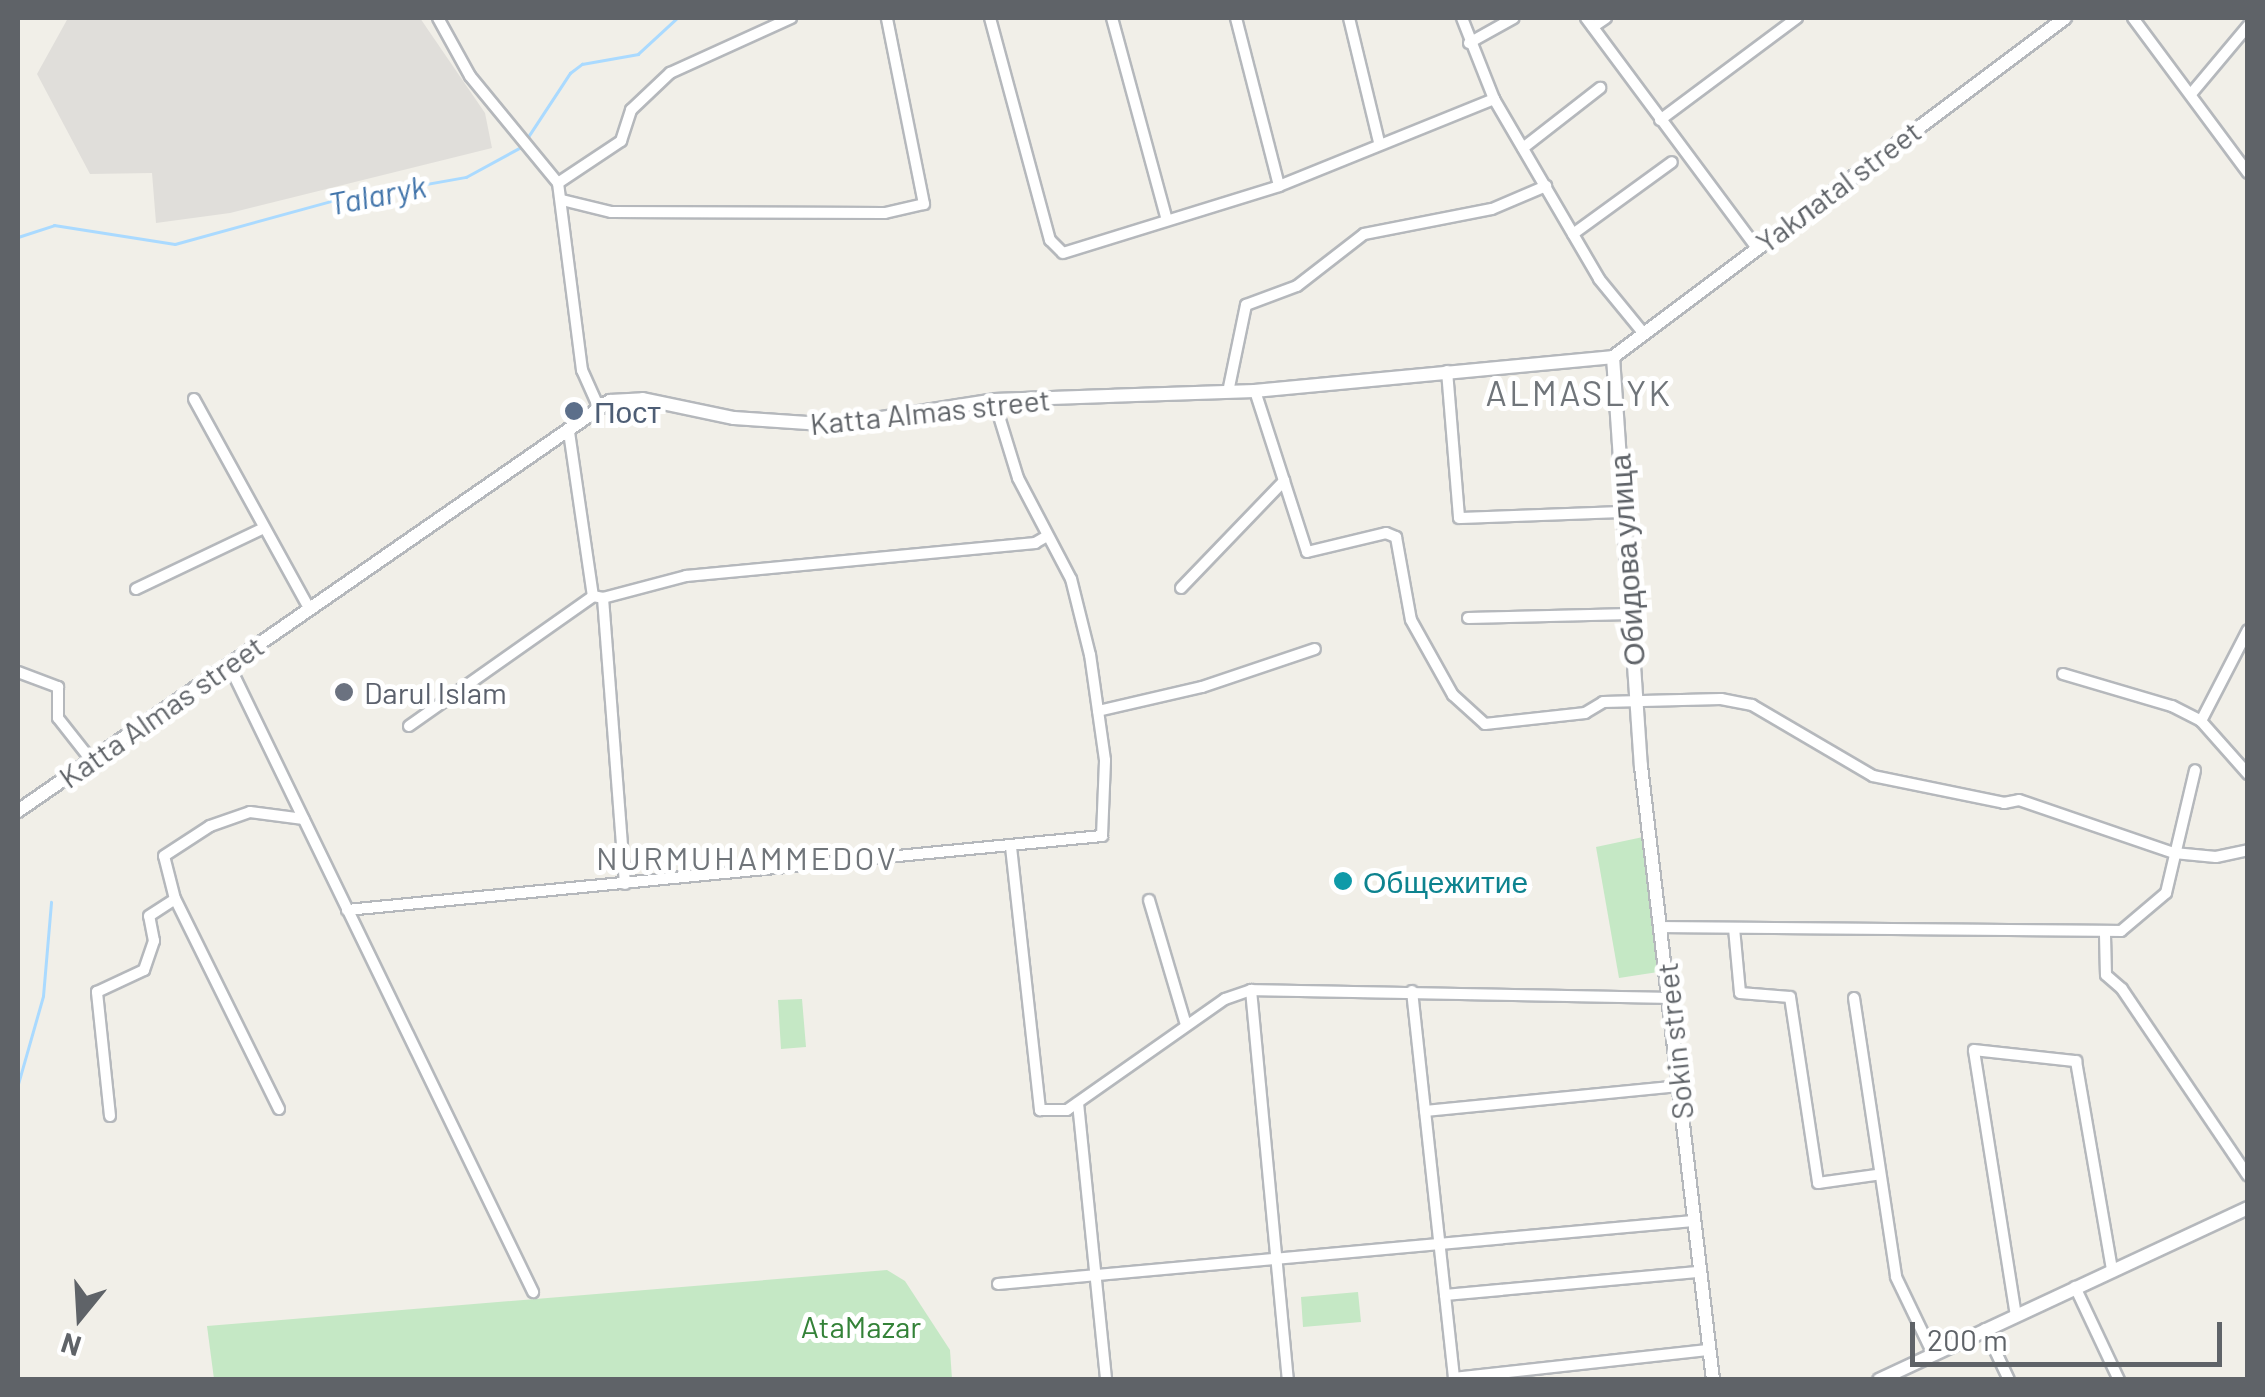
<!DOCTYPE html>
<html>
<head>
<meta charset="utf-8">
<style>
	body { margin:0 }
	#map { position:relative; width:2265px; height:1397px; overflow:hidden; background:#f1efe8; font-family:Barlow,sans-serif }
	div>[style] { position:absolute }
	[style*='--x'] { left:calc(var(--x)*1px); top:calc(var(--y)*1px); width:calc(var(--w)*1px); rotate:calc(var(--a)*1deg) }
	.industrial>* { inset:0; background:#e0deda }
	.green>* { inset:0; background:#c5e8c5 }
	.stream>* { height:2.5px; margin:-1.25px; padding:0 1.25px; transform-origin:1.25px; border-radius:1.25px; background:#aadaff }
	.roads { filter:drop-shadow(2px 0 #b5b8bc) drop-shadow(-2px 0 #b5b8bc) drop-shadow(0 2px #b5b8bc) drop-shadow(0 -2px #b5b8bc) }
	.minor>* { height:10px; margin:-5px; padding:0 5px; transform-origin:5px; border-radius:5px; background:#fff }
	.tertiary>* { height:12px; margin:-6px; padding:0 6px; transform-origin:6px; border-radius:6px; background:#fff }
	.dots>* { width:28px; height:28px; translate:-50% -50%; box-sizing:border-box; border:5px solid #fff; border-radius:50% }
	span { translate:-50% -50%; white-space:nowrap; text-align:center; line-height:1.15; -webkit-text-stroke:10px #fff; paint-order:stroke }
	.street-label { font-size:30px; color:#5f6368 }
	.service-label { font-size:30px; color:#4e5e75 }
	.left { translate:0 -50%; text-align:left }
	.worship-label { font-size:30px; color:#5b616d }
	.culture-label { font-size:30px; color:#0d838f }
	.park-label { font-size:30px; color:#348238 }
	.water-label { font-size:32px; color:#4174aa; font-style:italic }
	.neighbourhood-label { font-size:32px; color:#70757a; letter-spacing:2.5px }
	.quarter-label { font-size:35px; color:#70757a; letter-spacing:2.5px }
	.frame { position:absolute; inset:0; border:20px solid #5f6368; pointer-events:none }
	.north { position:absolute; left:30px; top:1267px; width:100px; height:100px; -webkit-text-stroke:8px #fff; paint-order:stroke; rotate:198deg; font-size:28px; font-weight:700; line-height:40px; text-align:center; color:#5f6368 }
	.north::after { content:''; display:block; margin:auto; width:35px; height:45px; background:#5f6368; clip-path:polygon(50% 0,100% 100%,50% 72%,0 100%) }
	.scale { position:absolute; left:1910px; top:1322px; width:312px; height:45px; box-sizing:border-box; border:5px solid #5f6368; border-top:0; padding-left:12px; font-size:30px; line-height:35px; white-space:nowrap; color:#5f6368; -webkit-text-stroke:8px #fff; paint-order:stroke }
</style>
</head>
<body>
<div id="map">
	<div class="industrial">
		<i style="clip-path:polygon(68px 18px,420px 18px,485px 113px,492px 148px,230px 213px,156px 223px,152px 173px,90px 174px,37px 74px)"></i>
	</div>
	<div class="green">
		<i style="clip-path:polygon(1643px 837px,1658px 972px,1619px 978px,1596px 847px)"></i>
		<i style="clip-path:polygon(802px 999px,806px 1047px,781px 1049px,778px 1000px)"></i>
		<i style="clip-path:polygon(887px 1270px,905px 1281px,950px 1350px,952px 1379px,214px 1379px,207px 1326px)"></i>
		<i style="clip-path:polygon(1358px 1292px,1361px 1322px,1303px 1327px,1301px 1297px)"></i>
	</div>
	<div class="stream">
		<i style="--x:526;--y:140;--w:80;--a:-56.7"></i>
		<i style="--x:570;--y:73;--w:15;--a:-37"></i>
		<i style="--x:582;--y:64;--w:57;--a:-10.1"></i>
		<i style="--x:638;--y:54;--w:53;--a:-42.7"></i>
		<i style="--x:18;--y:237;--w:38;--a:-18"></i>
		<i style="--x:54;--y:225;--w:122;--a:8.9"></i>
		<i style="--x:175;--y:244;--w:162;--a:-15.4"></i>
		<i style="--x:331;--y:201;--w:137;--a:-10.1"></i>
		<i style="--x:466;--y:177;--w:63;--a:-28.6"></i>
		<i style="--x:18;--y:1084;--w:91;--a:-74.1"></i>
		<i style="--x:43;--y:996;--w:94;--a:-85.1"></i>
	</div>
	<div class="roads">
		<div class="minor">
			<i style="--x:438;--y:18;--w:66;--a:61.1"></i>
			<i style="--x:470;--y:76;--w:139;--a:50.6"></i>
			<i style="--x:558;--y:183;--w:189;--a:82.7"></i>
			<i style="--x:582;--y:370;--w:42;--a:65.9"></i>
			<i style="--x:990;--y:18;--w:230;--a:74.9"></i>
			<i style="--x:1050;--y:240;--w:18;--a:45"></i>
			<i style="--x:1063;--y:253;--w:226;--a:-17.2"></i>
			<i style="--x:1279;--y:186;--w:232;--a:-22"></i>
			<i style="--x:1112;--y:18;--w:209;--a:74.8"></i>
			<i style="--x:1236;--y:18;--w:173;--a:75.6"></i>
			<i style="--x:1349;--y:18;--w:128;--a:76.4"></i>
			<i style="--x:1462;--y:18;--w:87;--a:68.4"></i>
			<i style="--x:1494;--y:99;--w:208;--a:59.7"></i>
			<i style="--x:1599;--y:279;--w:71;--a:50.7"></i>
			<i style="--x:1586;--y:18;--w:285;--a:53.4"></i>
			<i style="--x:2133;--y:18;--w:193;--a:53.4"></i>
			<i style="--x:1593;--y:27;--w:16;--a:-35"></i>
			<i style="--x:1469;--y:43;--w:51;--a:-29.1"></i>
			<i style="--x:2191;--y:94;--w:89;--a:-50"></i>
			<i style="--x:1660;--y:120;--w:171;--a:-36.7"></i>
			<i style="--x:1523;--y:148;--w:98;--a:-37.9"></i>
			<i style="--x:558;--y:183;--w:76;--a:-33.7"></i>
			<i style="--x:621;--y:141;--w:33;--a:-72"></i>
			<i style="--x:631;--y:110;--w:54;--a:-43.5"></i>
			<i style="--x:670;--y:73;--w:133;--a:-24.4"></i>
			<i style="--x:562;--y:200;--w:50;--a:13.8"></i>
			<i style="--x:611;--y:212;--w:274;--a:0.2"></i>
			<i style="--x:885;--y:213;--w:40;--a:-13"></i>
			<i style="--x:924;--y:204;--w:190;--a:-101.3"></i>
			<i style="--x:1573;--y:234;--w:122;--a:-36"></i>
			<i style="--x:1447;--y:371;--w:147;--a:85.3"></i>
			<i style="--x:1459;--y:518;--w:164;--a:-2.1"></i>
			<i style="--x:1255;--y:391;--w:169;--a:72.1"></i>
			<i style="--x:1307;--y:552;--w:81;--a:-13.5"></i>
			<i style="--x:1386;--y:533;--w:11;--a:22"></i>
			<i style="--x:1396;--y:537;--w:84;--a:79.8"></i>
			<i style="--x:1411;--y:620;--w:86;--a:60.8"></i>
			<i style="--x:1453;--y:695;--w:43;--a:42.2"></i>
			<i style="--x:1485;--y:724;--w:101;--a:-6.3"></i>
			<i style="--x:1585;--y:713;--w:21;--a:-31"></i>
			<i style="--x:1603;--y:702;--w:118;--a:-1.5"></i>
			<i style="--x:1721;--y:699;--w:32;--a:11"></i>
			<i style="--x:1752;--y:705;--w:140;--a:30.4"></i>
			<i style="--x:1873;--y:776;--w:134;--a:11.6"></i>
			<i style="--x:2004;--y:803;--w:15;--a:-11"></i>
			<i style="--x:2019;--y:800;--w:164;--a:18.9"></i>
			<i style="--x:2174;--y:853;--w:42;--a:5.4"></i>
			<i style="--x:2216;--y:857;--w:33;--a:-12"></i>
			<i style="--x:1228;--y:392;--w:89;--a:-78.3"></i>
			<i style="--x:1246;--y:305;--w:54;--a:-20.4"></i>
			<i style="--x:1297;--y:286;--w:85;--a:-37.8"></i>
			<i style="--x:1364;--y:234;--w:130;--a:-11.1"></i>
			<i style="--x:1492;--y:209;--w:59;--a:-23.1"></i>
			<i style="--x:194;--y:399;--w:239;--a:61.2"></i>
			<i style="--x:569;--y:432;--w:166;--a:81.7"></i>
			<i style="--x:1181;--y:588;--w:149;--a:-46.1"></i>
			<i style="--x:136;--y:589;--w:140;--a:-25.5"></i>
			<i style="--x:1468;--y:618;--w:163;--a:-1.4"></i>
			<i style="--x:229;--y:665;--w:697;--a:64.13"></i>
			<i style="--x:18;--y:672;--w:43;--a:20.6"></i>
			<i style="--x:58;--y:687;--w:31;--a:90"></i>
			<i style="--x:58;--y:718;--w:53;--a:51.8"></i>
			<i style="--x:2063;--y:674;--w:114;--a:16.4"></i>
			<i style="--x:2172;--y:706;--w:33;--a:27"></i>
			<i style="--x:2201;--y:721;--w:71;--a:48.4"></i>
			<i style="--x:1098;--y:711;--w:107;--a:-13"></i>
			<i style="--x:1202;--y:687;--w:119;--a:-18.6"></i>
			<i style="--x:2201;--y:721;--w:102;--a:-62.7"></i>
			<i style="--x:409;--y:726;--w:225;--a:-35.2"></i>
			<i style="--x:593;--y:596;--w:10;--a:11"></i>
			<i style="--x:1011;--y:847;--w:265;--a:83.7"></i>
			<i style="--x:1040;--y:1110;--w:27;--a:0"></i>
			<i style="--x:1067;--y:1110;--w:193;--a:-35.1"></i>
			<i style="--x:1225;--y:999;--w:28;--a:-19"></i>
			<i style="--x:1251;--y:990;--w:418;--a:1.1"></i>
			<i style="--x:625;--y:884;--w:287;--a:-94.4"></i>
			<i style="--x:603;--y:598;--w:86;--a:-14.8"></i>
			<i style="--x:686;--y:576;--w:351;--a:-5.4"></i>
			<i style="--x:1035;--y:543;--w:14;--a:-30"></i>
			<i style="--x:1149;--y:900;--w:130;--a:73.5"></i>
			<i style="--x:347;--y:910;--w:759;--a:-5.6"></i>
			<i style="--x:1102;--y:836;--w:76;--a:-87.7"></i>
			<i style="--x:1105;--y:760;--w:106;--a:-98.1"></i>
			<i style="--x:1090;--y:655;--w:78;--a:-104"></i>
			<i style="--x:1071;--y:579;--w:114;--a:-117.7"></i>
			<i style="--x:1018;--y:478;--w:82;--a:-107.1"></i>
			<i style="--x:1662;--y:927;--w:459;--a:0.5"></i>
			<i style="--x:2121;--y:931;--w:59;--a:-40.2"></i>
			<i style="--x:2166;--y:893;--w:126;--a:-76.7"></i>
			<i style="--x:1734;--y:928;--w:65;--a:84.7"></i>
			<i style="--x:1740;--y:993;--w:50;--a:4.6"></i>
			<i style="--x:1790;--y:997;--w:188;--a:81.4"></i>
			<i style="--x:1818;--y:1183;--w:59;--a:-7.9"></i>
			<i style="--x:2105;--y:935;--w:40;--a:88.6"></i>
			<i style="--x:2106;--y:975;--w:21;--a:41"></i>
			<i style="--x:2122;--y:989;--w:225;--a:56"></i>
			<i style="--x:1251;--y:990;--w:392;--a:84.6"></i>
			<i style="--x:1412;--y:991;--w:391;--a:83.8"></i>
			<i style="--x:1854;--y:998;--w:282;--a:81.4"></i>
			<i style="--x:1896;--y:1277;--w:85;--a:64.3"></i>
			<i style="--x:1078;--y:1103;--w:278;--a:84.2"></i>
			<i style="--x:279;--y:1109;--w:234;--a:-116.3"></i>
			<i style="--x:175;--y:899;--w:44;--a:-104.3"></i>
			<i style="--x:164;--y:856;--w:55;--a:-33.1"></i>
			<i style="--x:210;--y:826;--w:42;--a:-19.3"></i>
			<i style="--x:250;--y:812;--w:54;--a:7.4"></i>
			<i style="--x:1425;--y:1111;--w:255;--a:-5.6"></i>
			<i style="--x:110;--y:1116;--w:125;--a:-96"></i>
			<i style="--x:97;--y:992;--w:52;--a:-25.1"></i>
			<i style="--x:144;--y:970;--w:31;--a:-71"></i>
			<i style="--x:154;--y:941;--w:25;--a:-101"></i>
			<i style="--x:149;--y:916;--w:31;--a:-33"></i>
			<i style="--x:998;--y:1284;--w:698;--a:-5.18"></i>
			<i style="--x:2075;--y:1287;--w:103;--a:64.7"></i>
			<i style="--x:1445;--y:1295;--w:256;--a:-5.2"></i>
			<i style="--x:2016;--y:1316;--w:269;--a:-99"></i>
			<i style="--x:1974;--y:1050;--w:103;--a:6.2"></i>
			<i style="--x:2076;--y:1061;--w:212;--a:80.2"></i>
			<i style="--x:1985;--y:1329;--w:56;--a:64.8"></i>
			<i style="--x:1454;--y:1378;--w:257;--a:-6.3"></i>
		</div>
		<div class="tertiary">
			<i style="--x:1613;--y:357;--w:410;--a:86.1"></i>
			<i style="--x:1641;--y:766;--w:618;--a:83.31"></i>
			<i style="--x:1613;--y:357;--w:565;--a:-36.87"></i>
			<i style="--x:18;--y:811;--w:720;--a:-34.71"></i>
			<i style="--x:610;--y:401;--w:33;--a:-3"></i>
			<i style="--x:643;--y:399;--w:93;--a:11.8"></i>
			<i style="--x:734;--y:418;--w:103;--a:3.9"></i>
			<i style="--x:837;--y:425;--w:159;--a:-9"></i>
			<i style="--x:994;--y:400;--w:261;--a:-2"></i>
			<i style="--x:1255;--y:391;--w:360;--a:-5.4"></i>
			<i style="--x:1879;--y:1380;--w:407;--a:-25"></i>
		</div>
	</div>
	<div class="dots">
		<i style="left:574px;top:411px;background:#5c6f8a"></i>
		<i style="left:344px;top:692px;background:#6b7280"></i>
		<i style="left:1343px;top:881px;background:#0f9aa8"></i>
	</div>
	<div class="street-label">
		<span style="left:1838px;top:186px;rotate:-37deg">Yakлatal street</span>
		<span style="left:930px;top:411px;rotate:-6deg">Katta Almas street</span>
		<span style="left:1626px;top:560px;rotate:-94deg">Обидова улица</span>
		<span style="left:161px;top:711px;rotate:-35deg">Katta Almas street</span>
		<span style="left:1674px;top:1041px;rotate:-96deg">Sokin street</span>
	</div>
	<div class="service-label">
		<span class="left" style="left:594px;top:411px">Пост</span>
	</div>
	<div class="worship-label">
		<span class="left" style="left:364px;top:692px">Darul Islam</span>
	</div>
	<div class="culture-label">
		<span class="left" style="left:1363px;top:881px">Общежитие</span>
	</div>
	<div class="park-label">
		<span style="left:861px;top:1326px">AtaMazar</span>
	</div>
	<div class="water-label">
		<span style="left:377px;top:194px;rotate:-11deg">Talaryk</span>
	</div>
	<div class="neighbourhood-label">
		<span style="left:747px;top:857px">NURMUHAMMEDOV</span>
	</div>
	<div class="quarter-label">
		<span style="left:1579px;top:392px">ALMASLYK</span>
	</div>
	<div class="frame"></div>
	<div class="north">N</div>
	<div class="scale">200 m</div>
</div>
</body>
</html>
